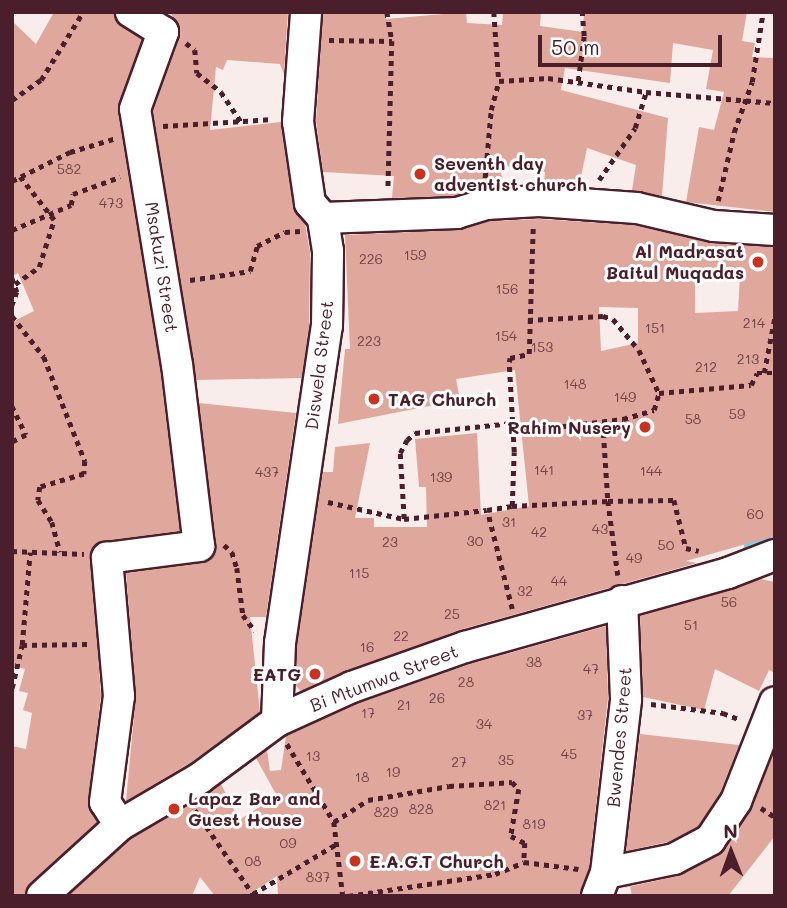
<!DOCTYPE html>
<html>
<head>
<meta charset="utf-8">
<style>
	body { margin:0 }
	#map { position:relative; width:787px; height:908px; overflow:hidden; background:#f9edeb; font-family:Mali,sans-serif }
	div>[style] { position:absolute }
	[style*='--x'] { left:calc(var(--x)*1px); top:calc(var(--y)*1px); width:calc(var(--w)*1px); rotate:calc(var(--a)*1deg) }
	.stream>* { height:7px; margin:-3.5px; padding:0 3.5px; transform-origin:3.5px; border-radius:3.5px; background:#80cfde }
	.building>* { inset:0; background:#e0a79d }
	.path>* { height:4.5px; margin-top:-2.25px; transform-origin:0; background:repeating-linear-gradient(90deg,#4a1f2b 0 5px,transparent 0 10px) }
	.roads { filter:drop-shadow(2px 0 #4a1f2b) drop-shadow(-2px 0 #4a1f2b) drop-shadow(0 2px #4a1f2b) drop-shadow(0 -2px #4a1f2b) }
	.minor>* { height:30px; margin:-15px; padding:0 15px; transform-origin:15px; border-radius:15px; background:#fff }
	.dots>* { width:19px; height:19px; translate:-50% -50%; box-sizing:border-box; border:4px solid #fff; border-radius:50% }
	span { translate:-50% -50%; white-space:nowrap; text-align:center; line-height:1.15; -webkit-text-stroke:6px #fff; paint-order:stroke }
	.number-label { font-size:14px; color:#704148 }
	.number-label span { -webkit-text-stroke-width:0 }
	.poi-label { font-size:18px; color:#4a1f2b; font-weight:700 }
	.left { translate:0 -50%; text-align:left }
	.right { translate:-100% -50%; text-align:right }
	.street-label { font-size:18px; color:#4a1f2b }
	.frame { position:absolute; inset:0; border:14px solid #4a1f2b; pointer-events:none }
	.north { position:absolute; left:696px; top:817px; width:70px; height:70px; -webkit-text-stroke:5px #fff; paint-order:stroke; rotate:359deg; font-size:19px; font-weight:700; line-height:28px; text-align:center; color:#4a1f2b }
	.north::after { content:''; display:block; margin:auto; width:24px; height:32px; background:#4a1f2b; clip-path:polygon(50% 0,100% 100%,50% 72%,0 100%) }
	.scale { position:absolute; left:538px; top:35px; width:184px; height:32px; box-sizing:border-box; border:4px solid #4a1f2b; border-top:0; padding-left:9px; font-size:21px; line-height:24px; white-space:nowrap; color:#4a1f2b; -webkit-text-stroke:5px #fff; paint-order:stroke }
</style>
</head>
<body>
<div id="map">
	<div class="stream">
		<i style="--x:744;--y:557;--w:11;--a:-75"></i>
		<i style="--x:747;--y:546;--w:29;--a:-16"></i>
	</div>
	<div class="building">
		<i style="clip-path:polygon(54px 12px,114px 12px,121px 26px,142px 39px,118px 112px,160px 367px,180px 531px,105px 541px,91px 550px,101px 696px,88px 800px,97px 822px,30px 883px,25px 896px,12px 896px,12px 746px,26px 749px,32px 713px,23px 710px,28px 693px,19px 691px,25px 669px,12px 666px,12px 322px,34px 311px,18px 273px,12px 276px,12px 21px,36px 44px)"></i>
		<i style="clip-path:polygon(171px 12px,288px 12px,284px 74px,280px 64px,227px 60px,223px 70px,216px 67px,210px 130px,281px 122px,293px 206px,305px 224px,310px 252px,309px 329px,302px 378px,196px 380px,153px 111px,180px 37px)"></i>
		<i style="clip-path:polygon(323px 12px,385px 12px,386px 19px,466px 12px,467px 23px,502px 25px,503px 12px,541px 12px,540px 26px,583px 32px,584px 12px,747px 12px,742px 41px,755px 43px,752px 57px,775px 58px,775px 212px,686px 202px,699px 127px,714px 130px,724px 92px,706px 89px,713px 50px,673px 43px,670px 83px,565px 68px,561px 90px,668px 118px,662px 196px,632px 190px,636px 165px,587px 148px,579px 186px,544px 184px,545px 172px,499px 165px,504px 185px,454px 196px,392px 198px,394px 176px,323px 172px,316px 121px)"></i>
		<i style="clip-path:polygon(evenodd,539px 219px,634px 225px,710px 243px,775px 247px,775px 536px,686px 561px,697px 563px,459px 630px,301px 691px,296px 686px,297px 645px,323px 472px,333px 472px,335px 447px,370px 443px,355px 518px,374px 518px,374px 527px,427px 527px,426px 487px,419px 487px,415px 439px,477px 433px,481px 515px,529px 506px,515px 370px,456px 379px,460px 400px,338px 424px,345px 349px,350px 349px,345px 235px,458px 230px,489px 221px,539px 219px,695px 274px,740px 275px,738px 311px,695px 313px,695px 274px,539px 219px,599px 307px,638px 308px,638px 343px,601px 351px,599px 307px)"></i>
		<i style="clip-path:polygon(199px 403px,296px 413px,266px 617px,250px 617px,260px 712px,190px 763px,126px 801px,136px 695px,126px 573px,201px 563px,215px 552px)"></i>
		<i style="clip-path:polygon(761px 579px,775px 582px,775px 673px,769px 670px,759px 691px,715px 669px,704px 710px,643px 697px,640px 616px)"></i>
		<i style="clip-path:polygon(606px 626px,608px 698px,589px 869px,580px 896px,278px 896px,277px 876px,247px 896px,215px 896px,200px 877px,192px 896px,68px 896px,130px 839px,221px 784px,239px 820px,277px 796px,256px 758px,267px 750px,270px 771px,281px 770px,286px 736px,359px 703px,470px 664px)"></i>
		<i style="clip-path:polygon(640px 734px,739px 745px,720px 793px,698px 827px,668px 842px,626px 851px)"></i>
		<i style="clip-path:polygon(775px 750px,775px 836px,728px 896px,632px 896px,630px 886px,619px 889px,678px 876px,719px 855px,751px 810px)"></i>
	</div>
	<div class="path">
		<i style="--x:387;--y:12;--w:29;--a:80"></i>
		<i style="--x:494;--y:12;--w:69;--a:85.9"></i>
		<i style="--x:329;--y:40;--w:63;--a:0.9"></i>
		<i style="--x:392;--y:41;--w:148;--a:91.5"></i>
		<i style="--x:186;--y:43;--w:11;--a:38"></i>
		<i style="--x:195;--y:50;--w:23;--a:85"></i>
		<i style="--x:197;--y:73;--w:31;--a:38"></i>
		<i style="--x:221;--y:92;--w:36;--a:56"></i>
		<i style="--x:578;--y:81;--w:45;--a:-82.4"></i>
		<i style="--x:584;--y:36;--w:24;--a:-95"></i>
		<i style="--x:12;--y:100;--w:35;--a:-35"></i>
		<i style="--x:41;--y:80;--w:80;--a:-58.3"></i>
		<i style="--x:163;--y:126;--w:110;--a:-3.6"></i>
		<i style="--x:485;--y:178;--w:68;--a:-85"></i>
		<i style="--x:491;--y:110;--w:30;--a:-75"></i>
		<i style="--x:499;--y:81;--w:49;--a:-3.5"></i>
		<i style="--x:548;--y:78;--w:99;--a:8.1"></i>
		<i style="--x:599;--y:180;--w:63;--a:-55.3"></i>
		<i style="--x:635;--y:128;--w:38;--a:-73"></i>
		<i style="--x:646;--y:92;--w:129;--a:4.9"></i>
		<i style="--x:12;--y:181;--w:65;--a:-26.6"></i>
		<i style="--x:70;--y:152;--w:48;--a:-16.9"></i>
		<i style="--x:718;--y:201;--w:71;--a:-76.9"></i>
		<i style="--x:734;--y:132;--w:53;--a:-70.2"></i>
		<i style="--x:752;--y:82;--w:71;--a:-81.1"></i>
		<i style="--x:12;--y:230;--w:64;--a:-23"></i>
		<i style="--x:71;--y:205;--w:11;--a:-80"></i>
		<i style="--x:73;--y:194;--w:50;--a:-19.9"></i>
		<i style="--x:12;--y:278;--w:15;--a:70"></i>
		<i style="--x:17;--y:292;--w:15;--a:110"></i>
		<i style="--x:190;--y:280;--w:61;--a:-8.5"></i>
		<i style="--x:250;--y:271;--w:26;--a:-74"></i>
		<i style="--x:257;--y:246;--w:31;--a:-27"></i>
		<i style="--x:285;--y:232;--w:15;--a:-4"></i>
		<i style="--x:15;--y:284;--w:29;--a:-35"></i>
		<i style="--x:39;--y:267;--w:49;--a:-72.3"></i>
		<i style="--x:54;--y:220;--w:55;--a:-128.3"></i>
		<i style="--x:12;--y:316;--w:52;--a:52"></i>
		<i style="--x:44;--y:357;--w:112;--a:68.5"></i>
		<i style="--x:85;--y:461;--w:13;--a:94"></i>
		<i style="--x:84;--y:474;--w:46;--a:163.5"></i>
		<i style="--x:40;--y:487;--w:13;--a:99"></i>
		<i style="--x:38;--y:500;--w:26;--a:58"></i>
		<i style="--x:52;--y:522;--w:31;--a:75"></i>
		<i style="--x:528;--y:320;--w:75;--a:-3.1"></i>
		<i style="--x:603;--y:316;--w:10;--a:17"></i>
		<i style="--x:613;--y:319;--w:40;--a:50"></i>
		<i style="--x:639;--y:350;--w:47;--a:65.1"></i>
		<i style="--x:764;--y:373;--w:58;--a:-79.1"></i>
		<i style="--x:12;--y:406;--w:32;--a:64"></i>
		<i style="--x:26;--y:435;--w:16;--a:153"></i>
		<i style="--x:603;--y:423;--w:78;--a:86.3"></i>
		<i style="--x:608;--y:501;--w:66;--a:-0.9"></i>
		<i style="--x:674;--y:500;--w:49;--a:76"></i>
		<i style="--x:686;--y:548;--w:13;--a:13"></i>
		<i style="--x:513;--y:432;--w:111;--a:-6.7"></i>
		<i style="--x:623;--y:419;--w:32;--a:-16"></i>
		<i style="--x:654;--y:410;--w:18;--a:-74"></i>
		<i style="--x:659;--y:393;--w:92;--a:-5"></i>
		<i style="--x:751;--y:385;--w:13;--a:-63"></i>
		<i style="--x:757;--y:373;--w:18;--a:0"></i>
		<i style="--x:328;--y:502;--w:78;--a:12.6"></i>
		<i style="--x:404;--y:519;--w:83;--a:-6.2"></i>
		<i style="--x:512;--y:506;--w:96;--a:-3"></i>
		<i style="--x:608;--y:501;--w:75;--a:82.3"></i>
		<i style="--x:404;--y:519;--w:66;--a:-93.5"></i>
		<i style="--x:400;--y:453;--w:15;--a:-62"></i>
		<i style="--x:407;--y:440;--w:11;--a:-41"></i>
		<i style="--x:415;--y:433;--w:97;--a:-5.9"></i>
		<i style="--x:224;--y:545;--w:11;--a:41"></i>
		<i style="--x:232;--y:552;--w:17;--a:73"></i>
		<i style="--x:237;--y:568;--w:47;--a:82.7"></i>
		<i style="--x:243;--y:615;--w:20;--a:53"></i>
		<i style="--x:12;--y:551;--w:72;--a:2.4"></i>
		<i style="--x:512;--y:609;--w:102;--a:-104.2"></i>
		<i style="--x:487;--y:510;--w:25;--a:-9"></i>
		<i style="--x:512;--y:506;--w:54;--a:-87.9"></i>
		<i style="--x:514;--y:452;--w:90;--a:-93.2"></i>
		<i style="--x:509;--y:362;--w:4;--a:-76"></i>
		<i style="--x:510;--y:358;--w:19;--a:-12"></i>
		<i style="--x:529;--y:354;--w:129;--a:-88.2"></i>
		<i style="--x:22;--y:645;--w:65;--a:-0.9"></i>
		<i style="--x:12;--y:688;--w:44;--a:-76.9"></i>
		<i style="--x:22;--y:645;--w:93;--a:-85.1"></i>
		<i style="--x:651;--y:704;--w:73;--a:7.1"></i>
		<i style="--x:723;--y:713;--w:19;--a:21"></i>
		<i style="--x:287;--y:744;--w:91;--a:58.9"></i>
		<i style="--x:334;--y:822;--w:75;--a:83.1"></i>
		<i style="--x:761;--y:808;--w:17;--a:33"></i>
		<i style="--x:195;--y:810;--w:102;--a:55.4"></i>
		<i style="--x:253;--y:894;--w:96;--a:-30.9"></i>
		<i style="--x:334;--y:822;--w:40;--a:-32.9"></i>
		<i style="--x:368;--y:800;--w:82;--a:-9.8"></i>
		<i style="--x:449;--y:786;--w:63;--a:-3.6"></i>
		<i style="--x:512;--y:782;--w:10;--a:45"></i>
		<i style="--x:519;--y:789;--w:48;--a:99.7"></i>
		<i style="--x:511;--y:836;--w:16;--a:27"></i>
		<i style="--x:525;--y:843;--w:19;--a:93"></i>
		<i style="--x:524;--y:862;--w:55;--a:7.3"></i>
		<i style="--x:348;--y:896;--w:149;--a:-8.5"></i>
		<i style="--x:495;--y:874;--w:31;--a:-22"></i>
	</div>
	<div class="roads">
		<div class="minor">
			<i style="--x:323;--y:218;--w:134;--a:-2.1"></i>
			<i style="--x:457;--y:213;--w:30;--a:-17"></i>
			<i style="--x:486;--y:204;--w:53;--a:-3.2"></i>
			<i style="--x:539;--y:201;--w:98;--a:4.1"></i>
			<i style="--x:637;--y:208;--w:79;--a:13.2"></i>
			<i style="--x:714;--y:226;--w:61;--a:3.8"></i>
			<i style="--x:277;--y:721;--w:78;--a:-87.8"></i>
			<i style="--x:280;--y:643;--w:320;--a:-81.6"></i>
			<i style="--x:327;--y:326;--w:75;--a:-89.2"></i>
			<i style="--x:328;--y:251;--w:33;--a:-99"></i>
			<i style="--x:323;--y:218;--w:20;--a:-131"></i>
			<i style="--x:310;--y:203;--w:82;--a:-98.4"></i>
			<i style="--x:298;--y:122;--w:110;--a:-85.8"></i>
			<i style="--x:120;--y:825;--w:27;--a:-123"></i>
			<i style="--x:105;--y:802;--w:107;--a:-82.5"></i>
			<i style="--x:119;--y:696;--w:139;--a:-95"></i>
			<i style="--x:107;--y:558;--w:93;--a:-7.4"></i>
			<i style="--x:199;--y:546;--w:182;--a:-96.9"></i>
			<i style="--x:177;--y:365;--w:259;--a:-99.3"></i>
			<i style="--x:135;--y:109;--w:82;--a:-70"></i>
			<i style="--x:163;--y:32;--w:38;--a:-148"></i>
			<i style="--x:606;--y:873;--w:175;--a:-83.4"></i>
			<i style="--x:626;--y:699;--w:98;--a:-92.3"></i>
			<i style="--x:42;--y:896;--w:105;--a:-42.3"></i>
			<i style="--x:120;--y:825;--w:93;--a:-30.4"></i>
			<i style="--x:200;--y:778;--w:96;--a:-36.5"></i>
			<i style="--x:277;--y:721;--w:82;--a:-24.4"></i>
			<i style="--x:352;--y:687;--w:120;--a:-19.5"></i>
			<i style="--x:465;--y:647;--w:273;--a:-15.7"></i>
			<i style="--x:728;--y:573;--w:50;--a:-21"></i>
			<i style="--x:597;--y:896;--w:25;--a:-69"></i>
			<i style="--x:606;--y:873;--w:69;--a:-11.6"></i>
			<i style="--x:674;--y:859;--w:41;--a:-27.8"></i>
			<i style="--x:710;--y:840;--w:47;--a:-56.3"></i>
			<i style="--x:736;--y:801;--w:106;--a:-68.5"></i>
		</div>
	</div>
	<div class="dots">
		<i style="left:420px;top:174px;background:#c8321e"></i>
		<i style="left:758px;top:262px;background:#c8321e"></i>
		<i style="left:374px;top:399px;background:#c8321e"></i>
		<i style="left:645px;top:427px;background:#c8321e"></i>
		<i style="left:315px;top:674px;background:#c8321e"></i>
		<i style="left:174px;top:809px;background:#c8321e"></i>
		<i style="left:355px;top:861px;background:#c8321e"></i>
	</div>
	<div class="number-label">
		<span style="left:69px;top:169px">582</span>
		<span style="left:111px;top:203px">473</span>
		<span style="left:415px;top:255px">159</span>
		<span style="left:371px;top:259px">226</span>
		<span style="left:507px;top:289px">156</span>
		<span style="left:754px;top:323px">214</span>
		<span style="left:655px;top:328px">151</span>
		<span style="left:506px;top:336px">154</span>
		<span style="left:369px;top:341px">223</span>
		<span style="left:542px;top:347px">153</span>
		<span style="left:748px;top:359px">213</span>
		<span style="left:706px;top:367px">212</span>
		<span style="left:575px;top:384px">148</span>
		<span style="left:625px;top:397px">149</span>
		<span style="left:737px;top:414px">59</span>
		<span style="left:693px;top:419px">58</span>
		<span style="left:544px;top:470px">141</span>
		<span style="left:651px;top:471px">144</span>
		<span style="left:267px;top:472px">437</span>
		<span style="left:441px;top:477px">139</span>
		<span style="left:755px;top:514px">60</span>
		<span style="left:509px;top:522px">31</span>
		<span style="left:600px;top:529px">43</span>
		<span style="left:539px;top:532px">42</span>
		<span style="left:475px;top:541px">30</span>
		<span style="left:390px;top:542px">23</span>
		<span style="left:666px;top:545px">50</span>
		<span style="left:634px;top:558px">49</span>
		<span style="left:359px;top:573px">115</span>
		<span style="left:559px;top:581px">44</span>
		<span style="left:525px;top:591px">32</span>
		<span style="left:729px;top:602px">56</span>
		<span style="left:452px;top:614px">25</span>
		<span style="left:691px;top:625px">51</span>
		<span style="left:401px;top:636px">22</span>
		<span style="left:367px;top:647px">16</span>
		<span style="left:534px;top:662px">38</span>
		<span style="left:591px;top:669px">47</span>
		<span style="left:466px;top:682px">28</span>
		<span style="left:437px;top:698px">26</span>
		<span style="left:404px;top:705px">21</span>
		<span style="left:368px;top:713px">17</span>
		<span style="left:585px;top:715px">37</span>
		<span style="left:484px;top:724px">34</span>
		<span style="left:569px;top:754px">45</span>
		<span style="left:313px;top:756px">13</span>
		<span style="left:506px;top:760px">35</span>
		<span style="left:459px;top:762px">27</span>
		<span style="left:393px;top:772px">19</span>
		<span style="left:362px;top:777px">18</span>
		<span style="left:495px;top:805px">821</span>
		<span style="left:421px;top:809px">828</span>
		<span style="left:386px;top:812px">829</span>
		<span style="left:534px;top:824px">819</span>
		<span style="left:288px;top:843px">09</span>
		<span style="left:253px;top:861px">08</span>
		<span style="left:318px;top:877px">837</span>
	</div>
	<div class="poi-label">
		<span class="left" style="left:434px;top:174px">Seventh day<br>adventist church</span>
		<span class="right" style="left:744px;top:262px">Al Madrasat<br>Baitul Muqadas</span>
		<span class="left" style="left:388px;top:399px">TAG Church</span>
		<span class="right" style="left:631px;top:427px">Rahim Nusery</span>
		<span class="right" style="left:301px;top:674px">EATG</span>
		<span class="left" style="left:188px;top:809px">Lapaz Bar and<br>Guest House</span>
		<span class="left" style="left:369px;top:861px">E.A.G.T Church</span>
	</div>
	<div class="street-label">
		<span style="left:162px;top:267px;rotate:81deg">Msakuzi Street</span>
		<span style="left:319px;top:365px;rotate:-83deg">Diswela Street</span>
		<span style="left:384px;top:678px;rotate:-21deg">Bi Mtumwa Street</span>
		<span style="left:619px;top:737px;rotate:-85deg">Bwendes Street</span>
	</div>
	<div class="frame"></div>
	<div class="north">N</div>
	<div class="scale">50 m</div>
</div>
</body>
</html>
